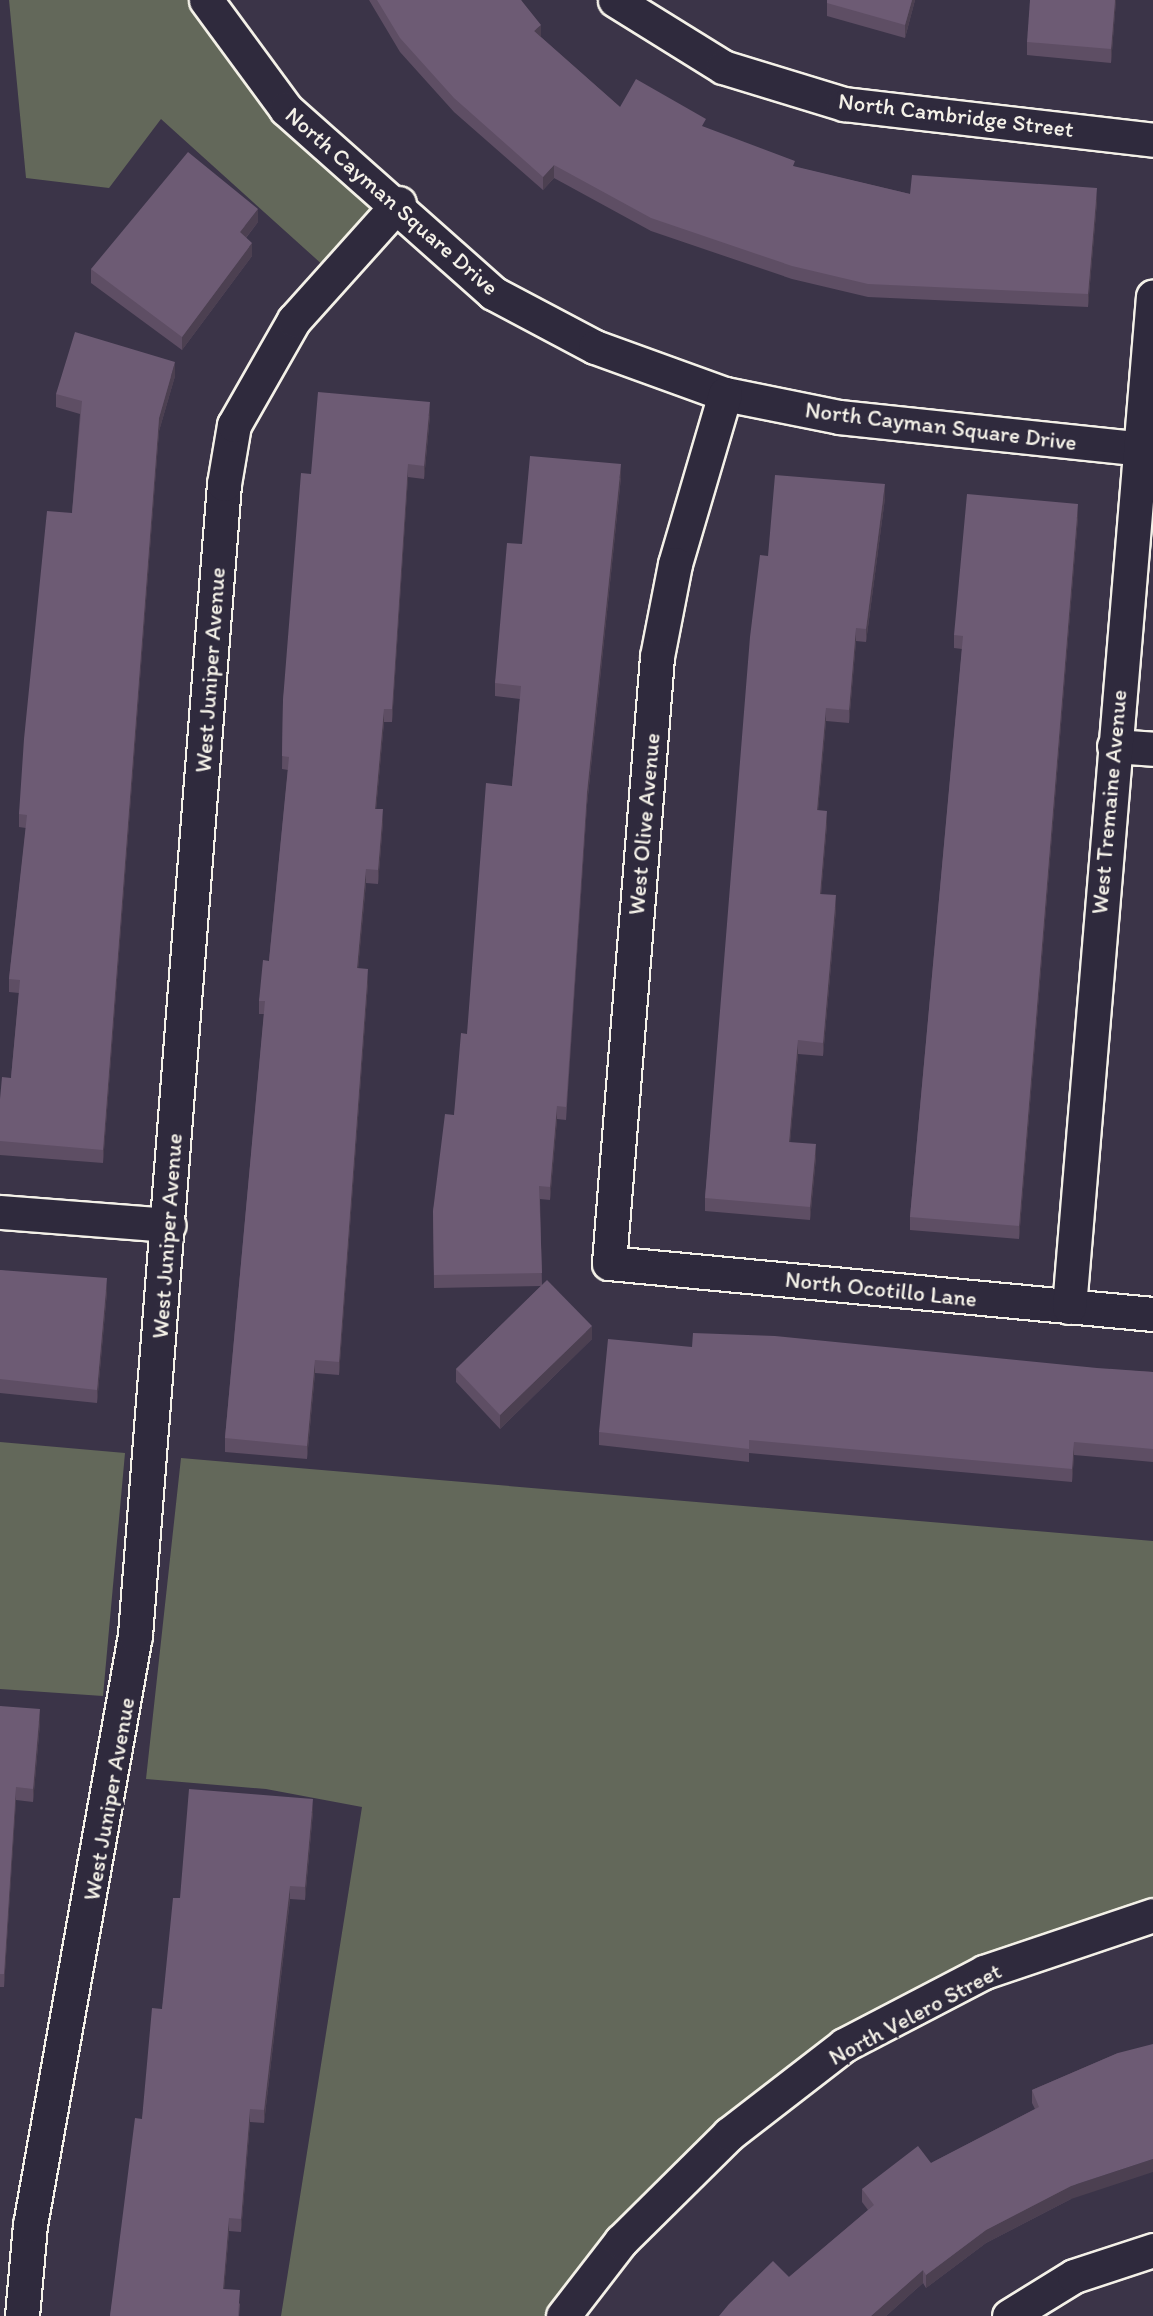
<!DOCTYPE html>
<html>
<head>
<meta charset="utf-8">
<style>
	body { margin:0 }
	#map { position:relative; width:1153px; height:2316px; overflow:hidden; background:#3b3448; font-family:Itim,sans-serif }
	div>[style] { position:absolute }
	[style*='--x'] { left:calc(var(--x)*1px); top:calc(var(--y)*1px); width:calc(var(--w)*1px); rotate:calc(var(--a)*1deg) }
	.green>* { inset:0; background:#63685a }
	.roads { filter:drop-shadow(2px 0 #f4f1e8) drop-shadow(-2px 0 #f4f1e8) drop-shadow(0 2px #f4f1e8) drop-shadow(0 -2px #f4f1e8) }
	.minor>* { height:33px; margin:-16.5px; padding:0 16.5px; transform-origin:16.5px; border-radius:16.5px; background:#2f2a3d }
	.wall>* { inset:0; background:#5e4e64 }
	.shaded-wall>* { inset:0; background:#4c4051 }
	.building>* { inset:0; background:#6d5b74 }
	span { translate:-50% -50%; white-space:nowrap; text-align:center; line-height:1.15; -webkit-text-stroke:7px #2f2a3d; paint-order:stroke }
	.street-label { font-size:23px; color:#f4f1e8 }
</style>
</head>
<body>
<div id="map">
	<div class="green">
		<i style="clip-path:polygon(9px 0,211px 0,286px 109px,399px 203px,335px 276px,161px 119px,109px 188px,26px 178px)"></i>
		<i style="clip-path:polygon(0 1442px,125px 1453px,103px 1696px,0 1689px)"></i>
		<i style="clip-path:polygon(181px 1458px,1153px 1541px,1153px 1915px,844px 2045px,563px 2316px,281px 2316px,362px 1807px,266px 1789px,146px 1779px)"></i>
	</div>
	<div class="roads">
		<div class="minor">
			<i style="--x:206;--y:0;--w:135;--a:53.7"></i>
			<i style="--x:286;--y:109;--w:277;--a:41.6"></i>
			<i style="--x:493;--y:293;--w:115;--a:27.9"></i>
			<i style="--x:595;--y:347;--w:138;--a:19.9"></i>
			<i style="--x:725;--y:394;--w:116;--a:11.4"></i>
			<i style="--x:839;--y:417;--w:316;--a:6"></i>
			<i style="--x:615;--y:0;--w:127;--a:31.8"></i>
			<i style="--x:723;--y:67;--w:127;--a:17"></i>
			<i style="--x:844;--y:104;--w:311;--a:6.6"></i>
			<i style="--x:725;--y:394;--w:177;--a:106.4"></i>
			<i style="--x:675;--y:564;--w:95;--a:101"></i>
			<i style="--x:657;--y:657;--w:608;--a:94.53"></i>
			<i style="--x:609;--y:1263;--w:546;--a:5.36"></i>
			<i style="--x:1114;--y:746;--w:39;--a:4"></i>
			<i style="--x:0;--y:1212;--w:169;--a:4.4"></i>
			<i style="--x:1069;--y:1307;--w:1014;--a:-85.25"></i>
			<i style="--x:22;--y:2316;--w:91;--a:-85"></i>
			<i style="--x:30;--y:2225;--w:599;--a:-79.91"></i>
			<i style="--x:135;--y:1635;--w:1154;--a:-85.58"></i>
			<i style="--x:224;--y:484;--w:60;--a:-80.4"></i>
			<i style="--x:234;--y:425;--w:121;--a:-60.3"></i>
			<i style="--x:294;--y:320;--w:157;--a:-48.1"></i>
			<i style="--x:563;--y:2316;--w:95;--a:-52.3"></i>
			<i style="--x:621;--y:2241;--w:152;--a:-44.7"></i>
			<i style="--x:729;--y:2134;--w:145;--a:-37.7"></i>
			<i style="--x:844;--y:2045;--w:158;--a:-27.5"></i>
			<i style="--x:984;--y:1972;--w:178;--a:-18.6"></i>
			<i style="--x:1009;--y:2316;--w:76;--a:-31.6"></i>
			<i style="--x:1074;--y:2276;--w:83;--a:-18.2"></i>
		</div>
	</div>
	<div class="wall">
		<i style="clip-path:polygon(369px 0,521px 0,541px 37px,620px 107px,706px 128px,795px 167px,910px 194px,1097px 201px,1088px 307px,868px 297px,792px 279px,651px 231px,554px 178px,543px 190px,454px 112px,400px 52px)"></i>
		<i style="clip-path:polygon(915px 0,905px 38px,827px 16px,827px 3px)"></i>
		<i style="clip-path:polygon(1116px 0,1111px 63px,1027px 55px,1027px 42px)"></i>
		<i style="clip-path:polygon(258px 222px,246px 238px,252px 256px,182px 350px,91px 283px,91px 269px)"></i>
		<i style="clip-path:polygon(175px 376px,159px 431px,103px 1163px,0 1155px,0 1099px,11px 1078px,19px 993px,9px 992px,9px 979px,26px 828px,19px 827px,19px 814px,72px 513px,80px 414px,56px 407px,56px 394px)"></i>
		<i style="clip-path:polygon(430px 415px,424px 479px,408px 477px,392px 722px,384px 722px,376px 809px,383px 822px,378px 884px,366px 883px,358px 968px,368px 983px,339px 1375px,315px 1373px,307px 1459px,225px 1452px,225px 1438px,264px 1014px,259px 1014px,259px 1001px,269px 961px,288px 770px,282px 769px,283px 700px,311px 474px)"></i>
		<i style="clip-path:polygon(621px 477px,587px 805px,566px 1120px,557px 1119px,550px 1200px,540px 1199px,542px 1285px,592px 1339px,500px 1429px,456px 1382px,456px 1369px,541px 1286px,434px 1288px,433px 1211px,454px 1115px,467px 1034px,512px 786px,520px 699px,495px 696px,495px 683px,522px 544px)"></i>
		<i style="clip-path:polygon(885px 498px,866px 642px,856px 641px,849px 723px,826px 721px,818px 810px,827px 824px,821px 894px,836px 909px,823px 1056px,798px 1054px,790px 1142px,816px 1157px,810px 1220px,705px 1211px,705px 1198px,768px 556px)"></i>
		<i style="clip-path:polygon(1078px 517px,1019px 1239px,910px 1230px,910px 1217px,962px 649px,954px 648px,954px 635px)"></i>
		<i style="clip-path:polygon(0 1270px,107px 1291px,97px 1403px,0 1393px)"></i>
		<i style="clip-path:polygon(692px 1347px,1153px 1372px,1153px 1462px,1074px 1455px,1072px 1482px,749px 1453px,749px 1462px,599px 1445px,599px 1432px)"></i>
		<i style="clip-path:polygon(0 1706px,40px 1723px,33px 1802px,16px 1800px,4px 1987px,0 1987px)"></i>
		<i style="clip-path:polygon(313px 1812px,305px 1900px,290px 1899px,264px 2123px,250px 2122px,241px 2232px,229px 2231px,224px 2289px,240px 2304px,239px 2316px,110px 2316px,142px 2119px,162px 2009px,180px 1898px)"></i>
		<i style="clip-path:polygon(1118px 2053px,1071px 2199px,986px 2243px,926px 2288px,923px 2283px,886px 2316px,719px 2316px,789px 2277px,868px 2210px,862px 2202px,862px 2189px,931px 2163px,1035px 2109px,1032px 2103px,1032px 2090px)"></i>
	</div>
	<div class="shaded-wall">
		<i style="clip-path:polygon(912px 0,915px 0,905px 38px,905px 25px)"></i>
		<i style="clip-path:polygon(1115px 0,1116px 0,1111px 63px,1111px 49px)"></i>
		<i style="clip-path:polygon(541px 25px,541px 38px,534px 31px)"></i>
		<i style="clip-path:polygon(554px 165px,554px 178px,543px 190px,543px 177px)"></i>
		<i style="clip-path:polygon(1097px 188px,1097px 201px,1088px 307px,1088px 294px)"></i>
		<i style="clip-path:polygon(258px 209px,258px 222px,240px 245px,240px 232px)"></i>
		<i style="clip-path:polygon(252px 243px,252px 256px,182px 350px,182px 337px)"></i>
		<i style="clip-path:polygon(175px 362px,175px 376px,159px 431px,103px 1163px,103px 1150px,159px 418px)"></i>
		<i style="clip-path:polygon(430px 402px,430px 415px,424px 479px,424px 466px)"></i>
		<i style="clip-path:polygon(408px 464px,408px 477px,392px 722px,392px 709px)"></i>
		<i style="clip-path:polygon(621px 464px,621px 477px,587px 805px,566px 1120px,587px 792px)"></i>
		<i style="clip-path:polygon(885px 484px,885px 498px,866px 642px,866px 629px)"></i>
		<i style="clip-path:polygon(1078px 504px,1078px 517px,1019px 1239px,1019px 1226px)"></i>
		<i style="clip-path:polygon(856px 628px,856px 641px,849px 723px,849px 710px)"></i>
		<i style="clip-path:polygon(826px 708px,826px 721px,817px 823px,817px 810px)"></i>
		<i style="clip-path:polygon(384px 709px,384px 722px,375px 822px,375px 809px)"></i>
		<i style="clip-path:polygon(383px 809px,383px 822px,378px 884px,378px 870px)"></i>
		<i style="clip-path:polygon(827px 811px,827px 824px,820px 907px,820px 894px)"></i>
		<i style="clip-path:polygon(366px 869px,366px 883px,357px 982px,357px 968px)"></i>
		<i style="clip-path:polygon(836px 895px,836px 909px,823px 1056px,823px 1043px)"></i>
		<i style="clip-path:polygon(368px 969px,368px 983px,339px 1375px,339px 1362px)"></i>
		<i style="clip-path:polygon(798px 1040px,798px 1054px,789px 1155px,789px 1142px)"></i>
		<i style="clip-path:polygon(557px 1106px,557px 1119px,550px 1200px,550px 1187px)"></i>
		<i style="clip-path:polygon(816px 1144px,816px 1157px,810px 1220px,810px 1207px)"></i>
		<i style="clip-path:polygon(107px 1278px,107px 1291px,97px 1403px,97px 1390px)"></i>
		<i style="clip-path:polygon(592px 1326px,592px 1339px,500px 1429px,500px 1415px)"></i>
		<i style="clip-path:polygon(315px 1360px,315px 1373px,307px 1459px,307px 1446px)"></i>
		<i style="clip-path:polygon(1074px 1442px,1074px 1455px,1072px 1482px,1072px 1469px)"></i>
		<i style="clip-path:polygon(40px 1709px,40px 1723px,33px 1802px,33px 1789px)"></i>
		<i style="clip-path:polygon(16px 1787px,16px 1800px,4px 1987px,4px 1974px)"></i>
		<i style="clip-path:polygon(313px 1799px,313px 1812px,305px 1900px,305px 1887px)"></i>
		<i style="clip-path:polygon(290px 1886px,290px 1899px,264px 2123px,264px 2110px)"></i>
		<i style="clip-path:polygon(250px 2109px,250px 2122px,241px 2232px,241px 2219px)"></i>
		<i style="clip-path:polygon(1153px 2159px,1153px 2172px,1071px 2199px,986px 2243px,926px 2288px,926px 2275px,986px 2230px,1071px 2186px)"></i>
		<i style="clip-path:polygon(229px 2218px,229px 2231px,223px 2302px,223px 2289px)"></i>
		<i style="clip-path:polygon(923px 2270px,923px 2283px,886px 2316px,871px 2316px)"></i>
	</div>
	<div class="building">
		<i style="clip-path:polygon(377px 0,521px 0,541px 25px,534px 31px,620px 107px,636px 79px,706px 119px,702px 126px,795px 161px,793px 166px,910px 194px,912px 175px,1097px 188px,1088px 294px,868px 284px,792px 266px,651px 218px,554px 165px,543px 177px,454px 98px,400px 38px)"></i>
		<i style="clip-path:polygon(827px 0,912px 0,905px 25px,827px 3px)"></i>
		<i style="clip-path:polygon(1030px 0,1115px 0,1111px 49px,1027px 42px)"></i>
		<i style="clip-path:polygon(188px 152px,258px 209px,240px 232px,252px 243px,182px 337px,91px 269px)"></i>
		<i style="clip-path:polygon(75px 332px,175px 362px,159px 418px,103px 1150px,0 1141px,0 1099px,2px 1077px,11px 1078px,20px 980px,9px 979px,27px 815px,19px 814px,24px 739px,47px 511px,72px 513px,82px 401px,56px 394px)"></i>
		<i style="clip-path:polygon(318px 392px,430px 402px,424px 466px,408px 464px,392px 709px,384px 709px,375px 809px,383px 809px,378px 870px,366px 869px,357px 968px,368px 969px,339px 1362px,315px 1360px,307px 1446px,225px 1438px,265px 1001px,259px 1001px,263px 960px,269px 961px,289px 757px,282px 756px,283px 700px,301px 473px,311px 474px)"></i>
		<i style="clip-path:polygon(530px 456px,621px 464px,587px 792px,566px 1107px,557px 1106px,550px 1187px,539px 1186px,542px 1273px,434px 1275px,433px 1211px,445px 1114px,454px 1115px,461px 1033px,467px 1034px,486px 783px,512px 786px,521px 686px,495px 683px,507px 543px,522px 544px)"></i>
		<i style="clip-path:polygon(775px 475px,885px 484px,866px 629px,856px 628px,849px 710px,826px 708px,817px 810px,827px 811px,820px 894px,836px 895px,823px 1043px,798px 1040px,789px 1142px,816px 1144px,810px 1207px,705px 1198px,750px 637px,760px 555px,768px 556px)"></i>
		<i style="clip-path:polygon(967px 494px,1078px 504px,1019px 1226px,910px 1217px,963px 636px,954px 635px)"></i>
		<i style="clip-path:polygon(0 1270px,107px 1278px,97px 1390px,0 1379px)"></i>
		<i style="clip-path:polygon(547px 1280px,592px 1326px,500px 1415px,456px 1369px)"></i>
		<i style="clip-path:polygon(693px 1333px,775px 1336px,1097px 1368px,1153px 1372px,1153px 1449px,1074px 1442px,1072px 1469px,749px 1440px,749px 1449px,599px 1432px,608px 1339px,692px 1347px)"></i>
		<i style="clip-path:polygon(0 1706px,40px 1709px,33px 1789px,16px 1787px,4px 1974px,0 1974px)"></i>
		<i style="clip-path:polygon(189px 1789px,313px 1799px,305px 1887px,290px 1886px,264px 2110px,250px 2109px,241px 2219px,229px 2218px,223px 2289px,240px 2290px,238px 2316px,110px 2316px,135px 2118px,142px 2119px,152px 2008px,162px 2009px,173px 1898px,180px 1898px)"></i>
		<i style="clip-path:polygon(1153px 2044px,1153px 2159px,1071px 2186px,986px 2230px,926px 2275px,923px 2270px,871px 2316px,719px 2316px,729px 2304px,773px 2261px,789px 2277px,874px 2205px,862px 2189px,918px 2146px,931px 2163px,1039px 2107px,1032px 2090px,1118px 2053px)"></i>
	</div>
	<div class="street-label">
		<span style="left:956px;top:115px;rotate:7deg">North Cambridge Street</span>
		<span style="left:392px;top:201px;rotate:41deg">North Cayman Square Drive</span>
		<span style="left:941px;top:426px;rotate:7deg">North Cayman Square Drive</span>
		<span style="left:210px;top:670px;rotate:-86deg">West Juniper Avenue</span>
		<span style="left:1109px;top:802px;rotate:-85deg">West Tremaine Avenue</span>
		<span style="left:644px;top:824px;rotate:-85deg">West Olive Avenue</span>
		<span style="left:167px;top:1236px;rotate:-86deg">West Juniper Avenue</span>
		<span style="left:881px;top:1289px;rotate:6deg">North Ocotillo Lane</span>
		<span style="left:109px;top:1799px;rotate:-80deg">West Juniper Avenue</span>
		<span style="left:915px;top:2014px;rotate:-28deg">North Velero Street</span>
	</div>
</div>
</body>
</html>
